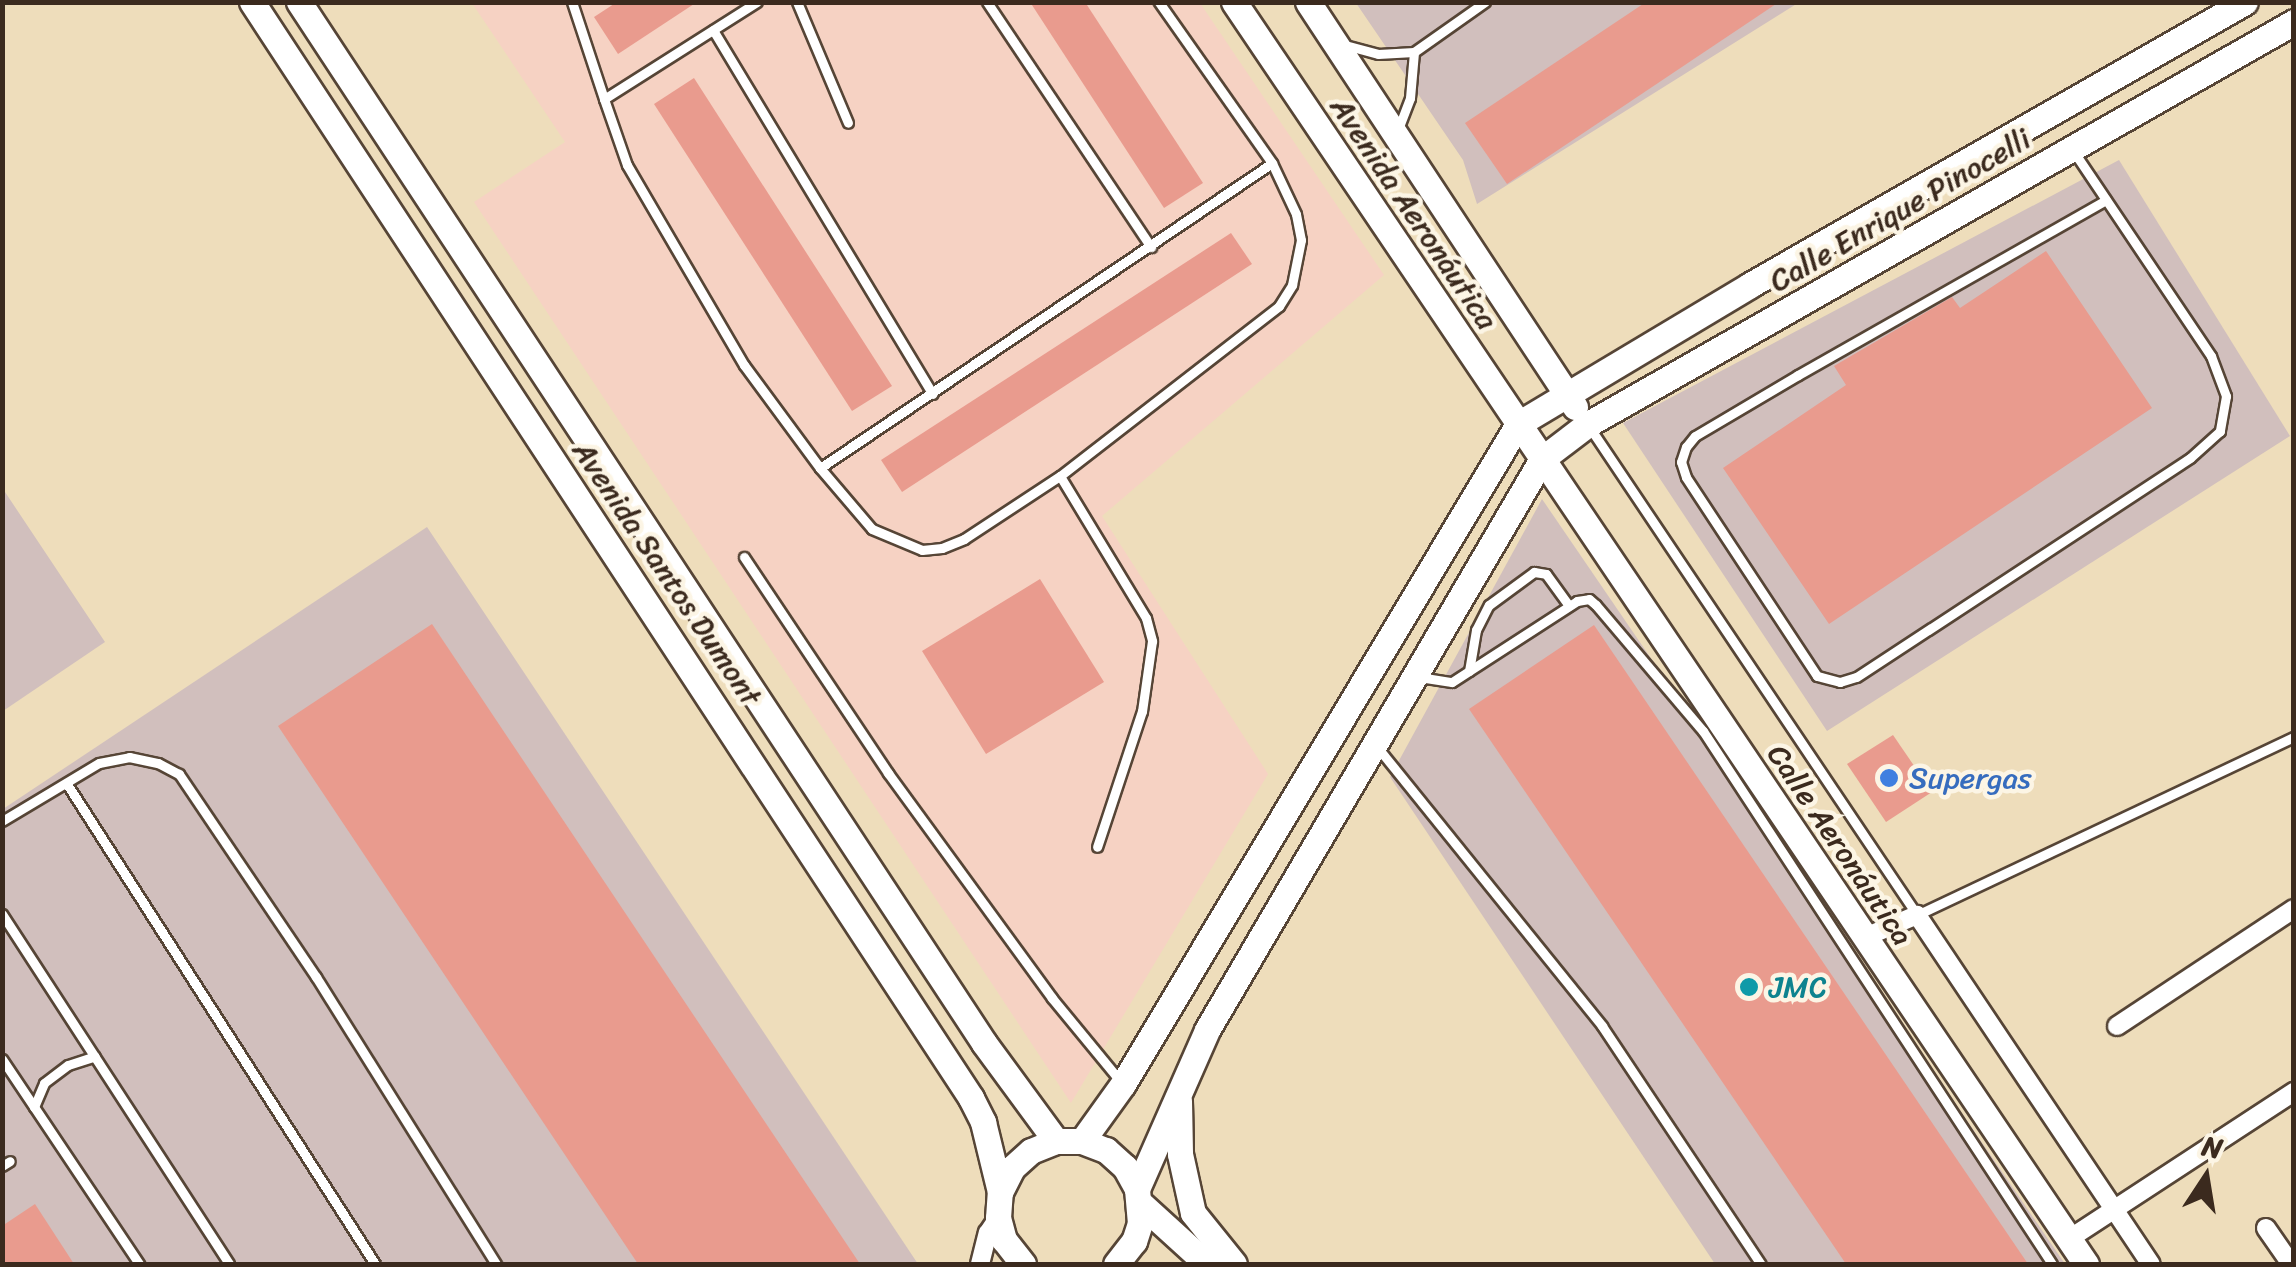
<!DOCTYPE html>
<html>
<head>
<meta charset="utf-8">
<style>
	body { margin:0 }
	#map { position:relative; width:2296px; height:1267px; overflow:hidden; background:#edb; font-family:Sriracha,sans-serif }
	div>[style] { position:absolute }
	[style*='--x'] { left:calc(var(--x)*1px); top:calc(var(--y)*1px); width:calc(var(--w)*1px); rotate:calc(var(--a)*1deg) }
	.built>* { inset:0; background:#f6d2c3 }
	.industrial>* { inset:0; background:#d1bfbd }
	.building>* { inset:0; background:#e99b8e }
	.roads { filter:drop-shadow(2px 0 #564536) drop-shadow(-2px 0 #564536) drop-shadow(0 2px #564536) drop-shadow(0 -2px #564536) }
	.lane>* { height:9px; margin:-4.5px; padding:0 4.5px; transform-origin:4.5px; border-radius:4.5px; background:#fff }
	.street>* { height:18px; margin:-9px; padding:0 9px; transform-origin:9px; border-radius:9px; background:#fff }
	.secondary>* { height:25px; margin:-12.5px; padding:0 12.5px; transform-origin:12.5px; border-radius:12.5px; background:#fff }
	.dots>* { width:28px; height:28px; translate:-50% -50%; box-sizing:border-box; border:5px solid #fcf5e5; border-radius:50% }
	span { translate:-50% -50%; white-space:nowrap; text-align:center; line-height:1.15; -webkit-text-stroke:9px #fcf5e5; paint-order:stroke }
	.street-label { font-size:30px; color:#3b2a1e }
	.shop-label { font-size:30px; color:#366cbe }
	.left { translate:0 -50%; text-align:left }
	.culture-label { font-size:30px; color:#0d838f }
	.frame { position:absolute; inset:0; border:5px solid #3b2a1e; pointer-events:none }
	.north { position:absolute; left:2156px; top:1127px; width:100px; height:100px; -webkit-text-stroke:8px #fcf5e5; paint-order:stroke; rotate:12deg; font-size:28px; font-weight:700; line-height:40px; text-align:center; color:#3b2a1e }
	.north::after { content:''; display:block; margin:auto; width:35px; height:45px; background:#3b2a1e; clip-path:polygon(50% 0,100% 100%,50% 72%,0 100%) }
</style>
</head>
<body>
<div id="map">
	<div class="built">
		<i style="clip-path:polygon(472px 3px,1200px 3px,1384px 275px,1102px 516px,1268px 774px,1071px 1103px,474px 202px,565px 142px)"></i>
	</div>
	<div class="industrial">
		<i style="clip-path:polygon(1356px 3px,1798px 3px,1477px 204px,1463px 160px)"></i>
		<i style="clip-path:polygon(2119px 160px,2290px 436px,1827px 731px,1623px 423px)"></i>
		<i style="clip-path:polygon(3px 489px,105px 642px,3px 711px,2px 711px)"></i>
		<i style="clip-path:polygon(1542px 499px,2065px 1264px,1715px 1264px,1390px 777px)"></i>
		<i style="clip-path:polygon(427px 527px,918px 1264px,3px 1264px,3px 809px)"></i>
	</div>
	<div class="building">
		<i style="clip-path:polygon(617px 2px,697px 2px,618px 54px,594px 17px)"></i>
		<i style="clip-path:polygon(1030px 2px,1085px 2px,1203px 183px,1164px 208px)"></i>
		<i style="clip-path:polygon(1646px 2px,1779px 2px,1507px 184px,1465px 123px)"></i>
		<i style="clip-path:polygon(694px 78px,892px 386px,852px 411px,654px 104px)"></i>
		<i style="clip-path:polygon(1231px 233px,1252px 264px,902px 492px,881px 460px)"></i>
		<i style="clip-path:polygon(2046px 251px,2152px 408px,1829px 624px,1723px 468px,1846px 385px,1834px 366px,1952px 297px,1960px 308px)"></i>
		<i style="clip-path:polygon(1040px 579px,1104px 682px,986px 754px,922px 651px)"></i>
		<i style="clip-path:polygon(432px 624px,860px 1264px,638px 1264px,278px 726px)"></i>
		<i style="clip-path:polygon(1594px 625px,2028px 1264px,1846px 1264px,1469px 709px)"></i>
		<i style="clip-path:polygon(1893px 735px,1932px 792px,1886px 822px,1847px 764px)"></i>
		<i style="clip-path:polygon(35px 1204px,74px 1264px,2px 1264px,2px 1226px)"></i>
	</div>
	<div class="roads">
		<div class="lane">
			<i style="--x:572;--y:2;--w:102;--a:71.7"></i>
			<i style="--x:604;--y:99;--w:181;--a:-32.4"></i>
			<i style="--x:797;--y:2;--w:131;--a:67.1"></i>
			<i style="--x:987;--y:2;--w:295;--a:56.2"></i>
			<i style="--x:713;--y:30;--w:425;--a:58.9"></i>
			<i style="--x:1345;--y:45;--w:34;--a:15"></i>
			<i style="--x:1378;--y:54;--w:36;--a:-3"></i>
			<i style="--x:1414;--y:52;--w:87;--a:-35.2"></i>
			<i style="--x:604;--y:99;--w:70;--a:70.8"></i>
			<i style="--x:627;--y:165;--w:232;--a:59.7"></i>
			<i style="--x:744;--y:365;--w:128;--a:53.6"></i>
			<i style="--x:820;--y:468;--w:80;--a:49.6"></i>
			<i style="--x:872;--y:529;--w:54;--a:22.8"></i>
			<i style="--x:922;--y:550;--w:20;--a:-6"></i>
			<i style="--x:942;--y:548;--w:24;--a:-22"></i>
			<i style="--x:964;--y:539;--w:115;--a:-33.3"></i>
			<i style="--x:1060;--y:476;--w:277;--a:-37.8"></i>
			<i style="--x:1279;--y:306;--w:25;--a:-58"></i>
			<i style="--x:1292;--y:285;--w:46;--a:-78.7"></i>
			<i style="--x:1301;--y:240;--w:26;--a:-101"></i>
			<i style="--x:1296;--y:214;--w:56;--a:-115.2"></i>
			<i style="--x:1272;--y:163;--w:197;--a:-125.1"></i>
			<i style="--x:1397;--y:132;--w:36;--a:-69"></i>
			<i style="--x:1410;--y:98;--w:46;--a:-85"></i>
			<i style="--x:2074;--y:152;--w:246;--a:56.1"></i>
			<i style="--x:2211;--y:356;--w:43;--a:69.4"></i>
			<i style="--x:2226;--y:396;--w:36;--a:100"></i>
			<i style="--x:2220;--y:431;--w:40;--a:138"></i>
			<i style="--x:2190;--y:458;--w:399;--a:146.7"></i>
			<i style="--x:1856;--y:677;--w:17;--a:163"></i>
			<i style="--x:1840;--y:682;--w:24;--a:-165"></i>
			<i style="--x:1817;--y:676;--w:238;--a:-123.4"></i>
			<i style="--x:1686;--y:477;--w:16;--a:-108"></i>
			<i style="--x:1681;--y:462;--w:16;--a:-72"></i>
			<i style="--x:1686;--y:447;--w:14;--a:-51"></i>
			<i style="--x:1695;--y:436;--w:120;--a:-30.6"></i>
			<i style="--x:1798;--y:375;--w:354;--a:-29.6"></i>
			<i style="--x:1588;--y:425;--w:590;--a:56.12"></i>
			<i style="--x:1917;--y:915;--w:417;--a:-25.3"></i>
			<i style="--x:820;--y:468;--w:545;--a:-34.01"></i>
			<i style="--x:1060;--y:476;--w:166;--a:58.8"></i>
			<i style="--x:1146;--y:618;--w:24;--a:75"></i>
			<i style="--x:1152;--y:641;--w:71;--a:98.1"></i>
			<i style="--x:1142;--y:711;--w:143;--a:108.3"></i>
			<i style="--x:744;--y:557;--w:260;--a:56.3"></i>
			<i style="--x:888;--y:773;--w:278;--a:53.9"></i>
			<i style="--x:1052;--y:998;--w:109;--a:50.6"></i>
			<i style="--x:1469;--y:671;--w:42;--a:-80.3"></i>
			<i style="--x:1476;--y:630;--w:28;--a:-63"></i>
			<i style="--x:1489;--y:605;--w:56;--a:-36.3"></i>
			<i style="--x:1534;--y:572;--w:12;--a:9"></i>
			<i style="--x:1546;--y:574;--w:39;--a:54"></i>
			<i style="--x:1419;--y:677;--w:33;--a:9"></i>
			<i style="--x:1452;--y:682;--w:149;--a:-32.9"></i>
			<i style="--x:1577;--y:601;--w:12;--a:-9"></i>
			<i style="--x:1589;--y:599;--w:9;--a:41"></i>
			<i style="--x:1596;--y:605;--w:165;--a:49.7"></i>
			<i style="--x:1703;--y:731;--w:637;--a:56.78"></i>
			<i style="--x:1378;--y:748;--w:357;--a:51.1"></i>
			<i style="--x:1602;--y:1026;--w:286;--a:56.3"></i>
			<i style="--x:67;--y:784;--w:570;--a:57.31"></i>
			<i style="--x:2;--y:821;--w:113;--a:-30.9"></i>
			<i style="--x:99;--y:763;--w:31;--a:-11"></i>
			<i style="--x:129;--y:757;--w:30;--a:12"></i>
			<i style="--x:158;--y:763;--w:24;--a:28"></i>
			<i style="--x:179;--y:774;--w:245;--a:56"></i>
			<i style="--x:316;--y:977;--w:339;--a:57.9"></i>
			<i style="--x:2;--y:914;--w:417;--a:57"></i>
			<i style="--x:2;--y:1059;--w:247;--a:56.2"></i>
			<i style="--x:34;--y:1107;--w:26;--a:-67"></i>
			<i style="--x:44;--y:1083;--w:30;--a:-37"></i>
			<i style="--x:68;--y:1065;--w:28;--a:-18"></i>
			<i style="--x:2;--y:1166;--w:9;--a:-32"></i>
		</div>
		<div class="street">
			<i style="--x:1863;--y:938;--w:59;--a:-23.1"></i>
			<i style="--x:1917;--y:915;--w:420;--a:56.2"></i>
			<i style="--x:2117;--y:1026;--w:212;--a:-33.5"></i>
			<i style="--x:2266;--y:1228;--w:44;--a:55.2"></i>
			<i style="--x:2069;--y:1239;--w:269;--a:-33.2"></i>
			<i style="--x:980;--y:1264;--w:32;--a:-76"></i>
			<i style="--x:988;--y:1233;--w:18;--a:-56"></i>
		</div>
		<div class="secondary">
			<i style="--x:252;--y:2;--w:1311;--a:56.73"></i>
			<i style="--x:971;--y:1098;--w:27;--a:63"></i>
			<i style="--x:983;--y:1122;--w:72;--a:76.3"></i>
			<i style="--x:299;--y:2;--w:1246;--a:56.65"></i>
			<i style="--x:984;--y:1043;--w:122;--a:53.7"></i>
			<i style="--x:1234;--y:2;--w:1523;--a:55.98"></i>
			<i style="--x:1308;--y:2;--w:485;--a:56.6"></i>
			<i style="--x:1179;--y:1101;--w:53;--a:88.9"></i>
			<i style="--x:1180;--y:1154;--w:60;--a:77.6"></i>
			<i style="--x:1193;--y:1213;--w:65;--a:51.2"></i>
			<i style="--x:1082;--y:1141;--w:70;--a:-54.3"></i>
			<i style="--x:1123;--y:1084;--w:769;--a:-59.1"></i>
			<i style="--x:1518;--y:424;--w:270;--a:-30.9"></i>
			<i style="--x:1750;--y:285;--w:570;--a:-29.76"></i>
			<i style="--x:1137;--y:1189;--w:174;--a:-66.2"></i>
			<i style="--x:1207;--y:1030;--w:662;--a:-59.6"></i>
			<i style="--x:1542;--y:459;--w:58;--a:-37.3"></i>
			<i style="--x:1588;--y:424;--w:812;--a:-29.66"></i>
			<i style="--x:1140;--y:1203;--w:91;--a:42.3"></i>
			<i style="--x:1023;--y:1264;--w:31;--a:-128"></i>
			<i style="--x:1004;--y:1240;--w:23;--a:-105"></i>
			<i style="--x:998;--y:1218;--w:26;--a:-86"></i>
			<i style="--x:1000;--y:1192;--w:27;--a:-63"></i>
			<i style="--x:1012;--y:1168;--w:25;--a:-42"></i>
			<i style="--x:1031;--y:1151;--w:27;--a:-22"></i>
			<i style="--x:1056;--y:1141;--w:26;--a:0"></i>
			<i style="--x:1082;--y:1141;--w:26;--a:21"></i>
			<i style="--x:1106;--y:1150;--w:25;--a:42"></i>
			<i style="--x:1125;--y:1167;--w:25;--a:61"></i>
			<i style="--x:1137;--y:1189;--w:34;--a:85"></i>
			<i style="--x:1140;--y:1223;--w:19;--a:108"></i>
			<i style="--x:1134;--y:1241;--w:29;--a:128"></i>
		</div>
	</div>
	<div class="dots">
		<i style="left:1889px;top:778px;background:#3f7fe0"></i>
		<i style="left:1749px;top:987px;background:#0f9aa8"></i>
	</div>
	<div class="street-label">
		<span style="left:1900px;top:210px;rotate:-30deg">Calle Enrique Pinocelli</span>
		<span style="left:1414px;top:213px;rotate:56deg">Avenida Aeronáutica</span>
		<span style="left:667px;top:573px;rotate:56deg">Avenida Santos Dumont</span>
		<span style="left:1840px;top:845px;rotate:56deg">Calle Aeronáutica</span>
	</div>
	<div class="shop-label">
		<span class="left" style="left:1909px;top:778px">Supergas</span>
	</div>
	<div class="culture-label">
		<span class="left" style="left:1769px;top:987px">JMC</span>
	</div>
	<div class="frame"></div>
	<div class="north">N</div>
</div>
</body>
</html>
